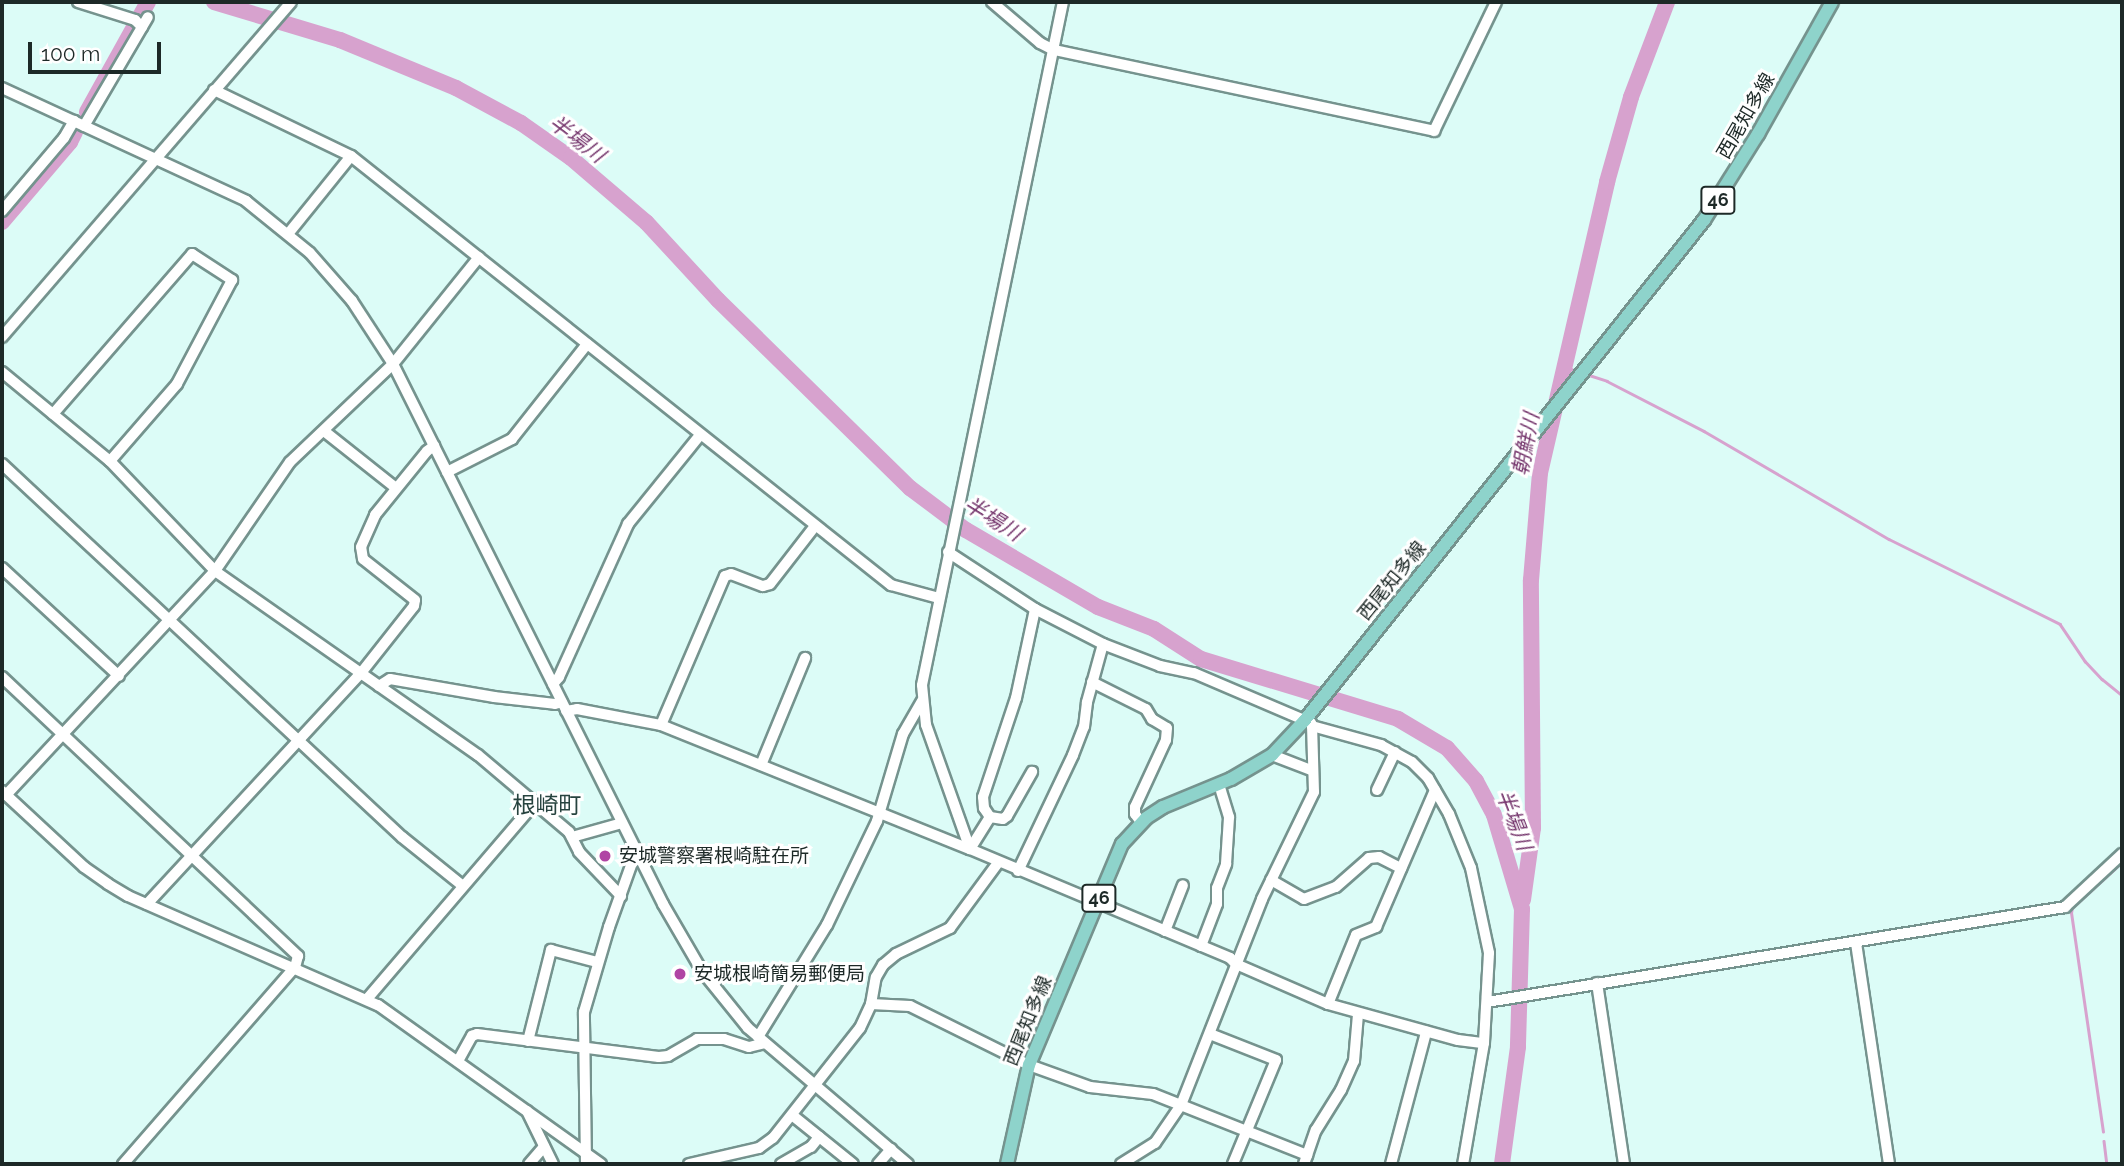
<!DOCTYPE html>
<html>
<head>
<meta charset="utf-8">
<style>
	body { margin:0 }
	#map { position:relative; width:2124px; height:1166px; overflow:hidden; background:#dcfcf7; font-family:Raleway,"Noto Sans JP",sans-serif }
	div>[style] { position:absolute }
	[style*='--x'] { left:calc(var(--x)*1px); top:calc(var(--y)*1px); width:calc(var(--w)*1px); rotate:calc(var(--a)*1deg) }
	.stream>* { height:2.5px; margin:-1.25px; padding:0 1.25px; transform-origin:1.25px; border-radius:1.25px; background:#d7a2ce }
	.river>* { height:16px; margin:-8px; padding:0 8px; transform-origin:8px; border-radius:8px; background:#d7a2ce }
	.roads { filter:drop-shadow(2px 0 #75938e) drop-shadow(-2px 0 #75938e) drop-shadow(0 2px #75938e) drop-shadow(0 -2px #75938e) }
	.minor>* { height:10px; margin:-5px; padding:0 5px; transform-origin:5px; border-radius:5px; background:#fff }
	.major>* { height:12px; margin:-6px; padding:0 6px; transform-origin:6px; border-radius:6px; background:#8ed3cb }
	.dots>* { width:19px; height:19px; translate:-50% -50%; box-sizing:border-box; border:4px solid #fff; border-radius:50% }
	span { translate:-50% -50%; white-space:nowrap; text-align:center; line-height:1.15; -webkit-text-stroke:6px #fff; paint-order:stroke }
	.shield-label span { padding:2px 5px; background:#fff; border:2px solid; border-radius:5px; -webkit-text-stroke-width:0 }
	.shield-label { font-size:18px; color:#1d2927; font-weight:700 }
	.street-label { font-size:19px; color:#1d2927 }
	.poi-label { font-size:19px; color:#1d2927 }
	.left { translate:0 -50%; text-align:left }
	.water-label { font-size:21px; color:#75366d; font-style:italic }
	.quarter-label { font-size:23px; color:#27433f }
	.frame { position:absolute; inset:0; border:4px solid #1d2927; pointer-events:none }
	.scale { position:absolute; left:28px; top:42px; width:133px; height:32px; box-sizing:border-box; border:4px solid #1d2927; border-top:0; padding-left:9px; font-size:21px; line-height:24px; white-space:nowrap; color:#1d2927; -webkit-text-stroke:5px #fff; paint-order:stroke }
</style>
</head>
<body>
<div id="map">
	<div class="stream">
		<i style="--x:1564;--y:366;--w:13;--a:23"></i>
		<i style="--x:1586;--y:374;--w:22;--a:18"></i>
		<i style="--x:1607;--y:381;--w:109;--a:27.3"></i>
		<i style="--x:1704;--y:431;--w:214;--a:30.3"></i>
		<i style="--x:1889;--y:539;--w:191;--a:26.4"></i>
		<i style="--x:2060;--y:624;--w:45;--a:56"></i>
		<i style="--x:2085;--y:661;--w:25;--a:47"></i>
		<i style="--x:2102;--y:679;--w:26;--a:39"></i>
		<i style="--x:2103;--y:1132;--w:221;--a:-98.3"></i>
		<i style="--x:2071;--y:913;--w:5;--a:-79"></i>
		<i style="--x:2072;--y:908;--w:68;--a:-42.6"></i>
		<i style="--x:2104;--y:1141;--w:23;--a:83"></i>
	</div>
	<div class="river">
		<i style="--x:214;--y:2;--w:132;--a:16.8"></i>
		<i style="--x:340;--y:40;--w:126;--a:22.5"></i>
		<i style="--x:456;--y:88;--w:74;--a:28.3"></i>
		<i style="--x:521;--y:123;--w:61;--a:35"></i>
		<i style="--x:571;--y:158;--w:99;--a:40.5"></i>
		<i style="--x:646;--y:222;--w:106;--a:47.3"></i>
		<i style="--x:718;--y:300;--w:269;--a:44.4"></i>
		<i style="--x:910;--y:488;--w:70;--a:36.9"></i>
		<i style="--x:966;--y:530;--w:153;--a:30.3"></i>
		<i style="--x:1098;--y:607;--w:60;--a:21.4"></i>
		<i style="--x:1154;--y:629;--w:56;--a:32.6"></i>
		<i style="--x:1201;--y:659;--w:206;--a:16.9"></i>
		<i style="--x:1398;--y:719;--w:57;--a:30.6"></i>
		<i style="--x:1447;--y:748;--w:44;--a:48.7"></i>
		<i style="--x:1476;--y:781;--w:38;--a:62"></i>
		<i style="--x:1494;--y:815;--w:98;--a:73.4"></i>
		<i style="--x:1522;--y:909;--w:138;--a:91.7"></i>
		<i style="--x:1518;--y:1047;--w:118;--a:97.8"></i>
		<i style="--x:87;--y:112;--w:126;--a:-61"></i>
		<i style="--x:2;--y:222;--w:105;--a:-49.6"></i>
		<i style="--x:70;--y:142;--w:11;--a:-63"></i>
		<i style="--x:1523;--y:900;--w:73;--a:-82.1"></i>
		<i style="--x:1533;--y:828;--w:248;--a:-90.5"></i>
		<i style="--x:1531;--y:580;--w:107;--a:-85.2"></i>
		<i style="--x:1540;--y:473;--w:299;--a:-77"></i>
		<i style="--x:1607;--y:182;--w:88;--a:-74.2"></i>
		<i style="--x:1631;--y:97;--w:102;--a:-69.2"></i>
	</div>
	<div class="roads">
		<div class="minor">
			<i style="--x:78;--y:2;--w:60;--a:17.5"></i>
			<i style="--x:135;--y:20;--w:10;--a:45"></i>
			<i style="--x:992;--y:2;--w:63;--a:40.5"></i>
			<i style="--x:1040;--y:43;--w:16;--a:27"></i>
			<i style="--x:1054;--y:50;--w:389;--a:12"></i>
			<i style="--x:1434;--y:131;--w:143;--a:-64.3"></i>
			<i style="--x:2;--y:88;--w:269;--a:24.8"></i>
			<i style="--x:246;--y:201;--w:82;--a:39.1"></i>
			<i style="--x:310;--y:253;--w:64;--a:48.8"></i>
			<i style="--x:352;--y:301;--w:75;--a:56.9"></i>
			<i style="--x:393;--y:364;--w:604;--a:63.43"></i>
			<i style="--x:663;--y:904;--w:78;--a:59.8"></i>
			<i style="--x:702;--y:971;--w:73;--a:51.1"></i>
			<i style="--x:748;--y:1028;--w:210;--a:40.4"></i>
			<i style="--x:214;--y:90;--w:152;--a:25.7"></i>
			<i style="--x:351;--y:156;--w:690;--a:38.47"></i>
			<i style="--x:891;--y:585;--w:50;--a:15.2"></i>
			<i style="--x:84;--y:126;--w:126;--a:-59.6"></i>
			<i style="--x:2;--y:211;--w:96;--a:-49.7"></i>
			<i style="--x:64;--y:138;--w:20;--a:-60"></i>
			<i style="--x:288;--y:234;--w:100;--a:-51.1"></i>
			<i style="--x:2;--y:337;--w:442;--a:-49.2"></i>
			<i style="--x:2;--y:372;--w:140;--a:39.5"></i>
			<i style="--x:110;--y:461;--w:152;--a:46.3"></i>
			<i style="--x:215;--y:571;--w:321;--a:35"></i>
			<i style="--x:478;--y:755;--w:119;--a:40.2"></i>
			<i style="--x:569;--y:832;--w:22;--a:63"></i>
			<i style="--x:579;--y:852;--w:61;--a:46.3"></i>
			<i style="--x:53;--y:414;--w:212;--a:-49"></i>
			<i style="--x:192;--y:254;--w:48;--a:33"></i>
			<i style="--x:232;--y:280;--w:118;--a:117.9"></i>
			<i style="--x:177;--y:384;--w:102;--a:131"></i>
			<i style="--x:324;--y:431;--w:92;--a:38.4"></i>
			<i style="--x:2;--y:464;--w:547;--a:43"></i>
			<i style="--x:402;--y:837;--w:78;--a:38.8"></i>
			<i style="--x:447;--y:472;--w:73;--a:-26.9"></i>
			<i style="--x:512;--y:439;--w:121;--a:-51.7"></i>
			<i style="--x:948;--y:552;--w:104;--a:33.2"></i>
			<i style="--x:1035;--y:609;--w:76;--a:27.2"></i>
			<i style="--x:1103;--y:644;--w:61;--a:21.1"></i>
			<i style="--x:1160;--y:666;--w:35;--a:12"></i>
			<i style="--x:1194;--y:673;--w:127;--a:23.1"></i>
			<i style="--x:1311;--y:723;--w:3;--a:72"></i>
			<i style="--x:1312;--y:726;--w:72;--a:15.4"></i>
			<i style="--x:1381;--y:745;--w:35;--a:29"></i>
			<i style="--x:1412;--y:762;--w:23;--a:45"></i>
			<i style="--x:1428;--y:778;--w:42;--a:59.7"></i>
			<i style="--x:1449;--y:814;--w:58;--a:67.8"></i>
			<i style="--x:1471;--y:868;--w:87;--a:78"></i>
			<i style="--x:1489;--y:953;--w:90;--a:93.2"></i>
			<i style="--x:1484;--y:1043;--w:123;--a:99.8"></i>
			<i style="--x:2;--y:568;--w:159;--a:42.7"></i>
			<i style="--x:2;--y:677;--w:407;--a:43.3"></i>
			<i style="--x:298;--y:956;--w:11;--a:105"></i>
			<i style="--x:295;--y:967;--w:262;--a:131.1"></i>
			<i style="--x:1092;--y:682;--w:60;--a:26.6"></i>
			<i style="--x:1146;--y:709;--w:12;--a:59"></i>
			<i style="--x:1152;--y:719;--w:17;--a:31"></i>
			<i style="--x:1167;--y:728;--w:12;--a:95"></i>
			<i style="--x:1166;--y:740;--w:74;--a:114.8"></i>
			<i style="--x:1135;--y:807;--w:7;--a:90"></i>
			<i style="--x:1135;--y:814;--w:10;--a:53"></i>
			<i style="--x:553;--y:684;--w:9;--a:-49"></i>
			<i style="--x:559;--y:677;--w:168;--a:-65.7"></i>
			<i style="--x:628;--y:524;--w:114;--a:-51"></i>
			<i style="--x:379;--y:686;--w:13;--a:-32"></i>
			<i style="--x:390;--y:679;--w:106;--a:9.8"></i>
			<i style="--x:494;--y:697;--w:61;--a:6.5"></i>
			<i style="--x:555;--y:704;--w:7;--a:-16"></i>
			<i style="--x:566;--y:711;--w:11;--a:-10"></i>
			<i style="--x:577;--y:709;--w:86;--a:10.8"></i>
			<i style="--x:661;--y:725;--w:333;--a:21.9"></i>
			<i style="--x:970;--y:849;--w:282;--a:22.7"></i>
			<i style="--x:1230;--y:958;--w:8;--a:45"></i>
			<i style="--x:1236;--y:964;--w:100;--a:23.5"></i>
			<i style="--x:1328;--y:1004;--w:135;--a:15.5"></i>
			<i style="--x:1458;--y:1040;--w:26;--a:7"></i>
			<i style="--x:661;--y:725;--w:162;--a:-66.8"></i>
			<i style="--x:725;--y:576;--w:6;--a:-18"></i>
			<i style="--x:731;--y:574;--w:34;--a:21"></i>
			<i style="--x:763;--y:586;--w:7;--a:-16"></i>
			<i style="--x:770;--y:584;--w:73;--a:-52.2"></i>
			<i style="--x:1272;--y:755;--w:42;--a:21"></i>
			<i style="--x:761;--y:765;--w:116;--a:-67.6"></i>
			<i style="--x:1377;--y:790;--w:42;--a:-64.7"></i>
			<i style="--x:2;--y:791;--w:112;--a:42.8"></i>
			<i style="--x:84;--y:867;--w:29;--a:35"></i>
			<i style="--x:108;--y:884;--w:23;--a:31"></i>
			<i style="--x:128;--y:896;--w:273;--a:23.6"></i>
			<i style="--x:378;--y:1005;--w:274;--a:35.5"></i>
			<i style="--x:6;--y:795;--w:306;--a:-47"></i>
			<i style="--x:215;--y:571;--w:132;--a:-55.5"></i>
			<i style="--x:290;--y:462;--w:142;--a:-43.6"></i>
			<i style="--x:393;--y:364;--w:137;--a:-51.2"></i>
			<i style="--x:990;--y:817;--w:13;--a:9"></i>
			<i style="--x:1003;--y:819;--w:5;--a:-37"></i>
			<i style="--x:1007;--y:816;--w:51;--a:-60.4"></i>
			<i style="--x:572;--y:837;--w:52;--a:-15.6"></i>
			<i style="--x:970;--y:849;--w:132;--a:-109.5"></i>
			<i style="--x:926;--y:725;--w:40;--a:-95.7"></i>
			<i style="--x:922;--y:685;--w:697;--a:-78.34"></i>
			<i style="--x:970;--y:849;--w:38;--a:-58"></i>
			<i style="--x:990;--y:817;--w:11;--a:-124"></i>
			<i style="--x:984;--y:808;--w:11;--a:-95"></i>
			<i style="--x:983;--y:797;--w:104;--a:-71.6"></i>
			<i style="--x:1016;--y:698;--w:91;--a:-77.9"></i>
			<i style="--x:1018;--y:871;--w:128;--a:-64.6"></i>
			<i style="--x:1073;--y:755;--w:30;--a:-69"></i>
			<i style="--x:1084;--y:727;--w:25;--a:-83"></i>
			<i style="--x:1087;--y:702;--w:60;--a:-74.6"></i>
			<i style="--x:1271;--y:880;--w:38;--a:30"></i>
			<i style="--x:1304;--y:899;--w:34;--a:-21"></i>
			<i style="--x:1336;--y:887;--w:44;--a:-41.3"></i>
			<i style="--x:1369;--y:858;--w:10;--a:-6"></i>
			<i style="--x:1379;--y:857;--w:25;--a:27"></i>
			<i style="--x:147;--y:904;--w:315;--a:-47.2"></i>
			<i style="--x:361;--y:673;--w:85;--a:-51.7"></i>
			<i style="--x:414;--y:606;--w:6;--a:-81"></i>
			<i style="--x:415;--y:600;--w:66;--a:-141.7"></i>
			<i style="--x:363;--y:559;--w:12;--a:-99"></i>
			<i style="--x:361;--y:547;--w:35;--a:-66"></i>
			<i style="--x:375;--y:515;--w:82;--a:-50.9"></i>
			<i style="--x:427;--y:451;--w:9;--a:-36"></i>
			<i style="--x:1165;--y:931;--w:49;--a:-68.6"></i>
			<i style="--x:1856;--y:943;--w:223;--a:81.5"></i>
			<i style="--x:1201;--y:946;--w:45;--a:-69.1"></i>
			<i style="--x:1217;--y:904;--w:16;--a:-90"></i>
			<i style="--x:1217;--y:888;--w:26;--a:-69"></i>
			<i style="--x:1226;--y:864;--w:47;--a:-86.3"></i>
			<i style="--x:1229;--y:817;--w:34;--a:-107"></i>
			<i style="--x:1597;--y:983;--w:183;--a:81.5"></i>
			<i style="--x:367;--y:999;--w:258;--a:-49.4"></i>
			<i style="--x:1487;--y:1002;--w:586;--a:-9.33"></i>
			<i style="--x:2065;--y:907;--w:78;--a:-42.9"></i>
			<i style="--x:871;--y:1004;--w:39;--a:3"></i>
			<i style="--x:910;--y:1006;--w:133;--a:26.4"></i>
			<i style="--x:1029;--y:1065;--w:65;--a:19.8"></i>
			<i style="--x:1090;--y:1087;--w:63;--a:6.3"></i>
			<i style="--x:1153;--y:1094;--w:166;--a:21.6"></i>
			<i style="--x:1328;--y:1004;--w:74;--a:-67.9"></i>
			<i style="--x:1356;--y:935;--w:22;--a:-22"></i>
			<i style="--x:1376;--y:927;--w:149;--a:-66.7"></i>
			<i style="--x:1210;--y:1034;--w:71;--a:21.5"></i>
			<i style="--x:1276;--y:1060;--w:113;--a:112.5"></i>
			<i style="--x:758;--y:1037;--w:132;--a:-58.4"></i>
			<i style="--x:827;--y:925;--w:115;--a:-64.3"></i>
			<i style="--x:877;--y:821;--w:91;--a:-73.4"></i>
			<i style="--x:903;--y:734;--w:38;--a:-60"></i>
			<i style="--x:528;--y:1041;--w:94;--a:-75.8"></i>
			<i style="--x:551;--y:950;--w:48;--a:14.6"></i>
			<i style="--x:458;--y:1061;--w:29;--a:-61"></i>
			<i style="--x:472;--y:1036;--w:5;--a:-22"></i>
			<i style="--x:477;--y:1034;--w:183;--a:7.2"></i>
			<i style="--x:659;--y:1057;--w:9;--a:-6"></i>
			<i style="--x:668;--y:1056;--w:34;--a:-30"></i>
			<i style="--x:697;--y:1039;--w:27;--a:0"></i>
			<i style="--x:724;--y:1039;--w:26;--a:18"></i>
			<i style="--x:749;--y:1047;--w:16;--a:-14"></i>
			<i style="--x:527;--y:1111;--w:59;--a:63.9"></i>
			<i style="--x:792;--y:1115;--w:78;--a:38.8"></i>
			<i style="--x:529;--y:1164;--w:23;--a:-49"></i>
			<i style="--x:586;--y:1164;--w:152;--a:-90.8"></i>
			<i style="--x:584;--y:1012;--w:89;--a:-73.6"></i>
			<i style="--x:609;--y:927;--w:71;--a:-70.3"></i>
			<i style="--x:633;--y:860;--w:7;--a:-45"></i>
			<i style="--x:689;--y:1164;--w:72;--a:-12.9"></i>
			<i style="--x:759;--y:1148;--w:17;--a:-36"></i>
			<i style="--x:773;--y:1138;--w:140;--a:-51.7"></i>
			<i style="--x:860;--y:1028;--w:26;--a:-65"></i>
			<i style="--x:871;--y:1004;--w:27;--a:-80"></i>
			<i style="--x:876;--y:977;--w:14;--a:-60"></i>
			<i style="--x:883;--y:965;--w:17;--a:-40"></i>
			<i style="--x:896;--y:954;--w:60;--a:-25.7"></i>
			<i style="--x:950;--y:928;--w:81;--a:-53.6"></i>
			<i style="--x:781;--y:1164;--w:34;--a:-30"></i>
			<i style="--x:811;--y:1147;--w:13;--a:-51"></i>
			<i style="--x:878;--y:1164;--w:20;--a:-49"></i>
			<i style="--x:1121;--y:1164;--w:40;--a:-32"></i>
			<i style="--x:1155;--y:1143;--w:46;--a:-55.6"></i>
			<i style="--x:1181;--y:1105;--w:221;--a:-68.5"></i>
			<i style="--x:1262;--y:899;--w:119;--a:-64.1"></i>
			<i style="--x:1314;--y:792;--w:66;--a:-91.7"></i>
			<i style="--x:1304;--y:1164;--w:36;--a:-71"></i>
			<i style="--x:1316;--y:1130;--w:47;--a:-58"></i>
			<i style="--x:1341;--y:1090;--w:32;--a:-66"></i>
			<i style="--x:1354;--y:1061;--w:47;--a:-85.1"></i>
			<i style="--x:1391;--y:1164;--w:137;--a:-75.1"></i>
		</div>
		<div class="major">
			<i style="--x:1007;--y:1164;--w:101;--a:-77.5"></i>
			<i style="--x:1029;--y:1065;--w:240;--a:-67.2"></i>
			<i style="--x:1122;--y:844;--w:35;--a:-47"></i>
			<i style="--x:1146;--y:818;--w:20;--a:-33"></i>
			<i style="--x:1163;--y:807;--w:74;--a:-22.4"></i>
			<i style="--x:1231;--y:779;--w:48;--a:-30.3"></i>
			<i style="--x:1272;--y:755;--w:48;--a:-46.7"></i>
			<i style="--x:1305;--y:720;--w:640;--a:-51.41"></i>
			<i style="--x:1704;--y:220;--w:102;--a:-57.9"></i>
			<i style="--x:1758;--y:134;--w:151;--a:-60.7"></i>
		</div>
	</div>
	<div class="dots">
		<i style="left:605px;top:856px;background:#b044a4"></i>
		<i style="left:680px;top:974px;background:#b044a4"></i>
	</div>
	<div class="shield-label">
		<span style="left:1718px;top:200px">46</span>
		<span style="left:1099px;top:898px">46</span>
	</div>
	<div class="street-label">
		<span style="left:1746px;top:116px;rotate:-60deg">西尾知多線</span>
		<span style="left:1392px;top:581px;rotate:-51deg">西尾知多線</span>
		<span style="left:1028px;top:1021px;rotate:-68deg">西尾知多線</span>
	</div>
	<div class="poi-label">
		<span class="left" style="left:619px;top:856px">安城警察署根崎駐在所</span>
		<span class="left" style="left:694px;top:974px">安城根崎簡易郵便局</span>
	</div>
	<div class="water-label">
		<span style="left:577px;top:139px;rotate:37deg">半場川</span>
		<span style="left:1526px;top:444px;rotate:-79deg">朝鮮川</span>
		<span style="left:993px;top:519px;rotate:32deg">半場川</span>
		<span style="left:1514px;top:820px;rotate:69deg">半場川</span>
	</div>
	<div class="quarter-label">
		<span style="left:547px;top:805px">根崎町</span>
	</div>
	<div class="frame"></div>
	<div class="scale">100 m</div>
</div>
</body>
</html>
